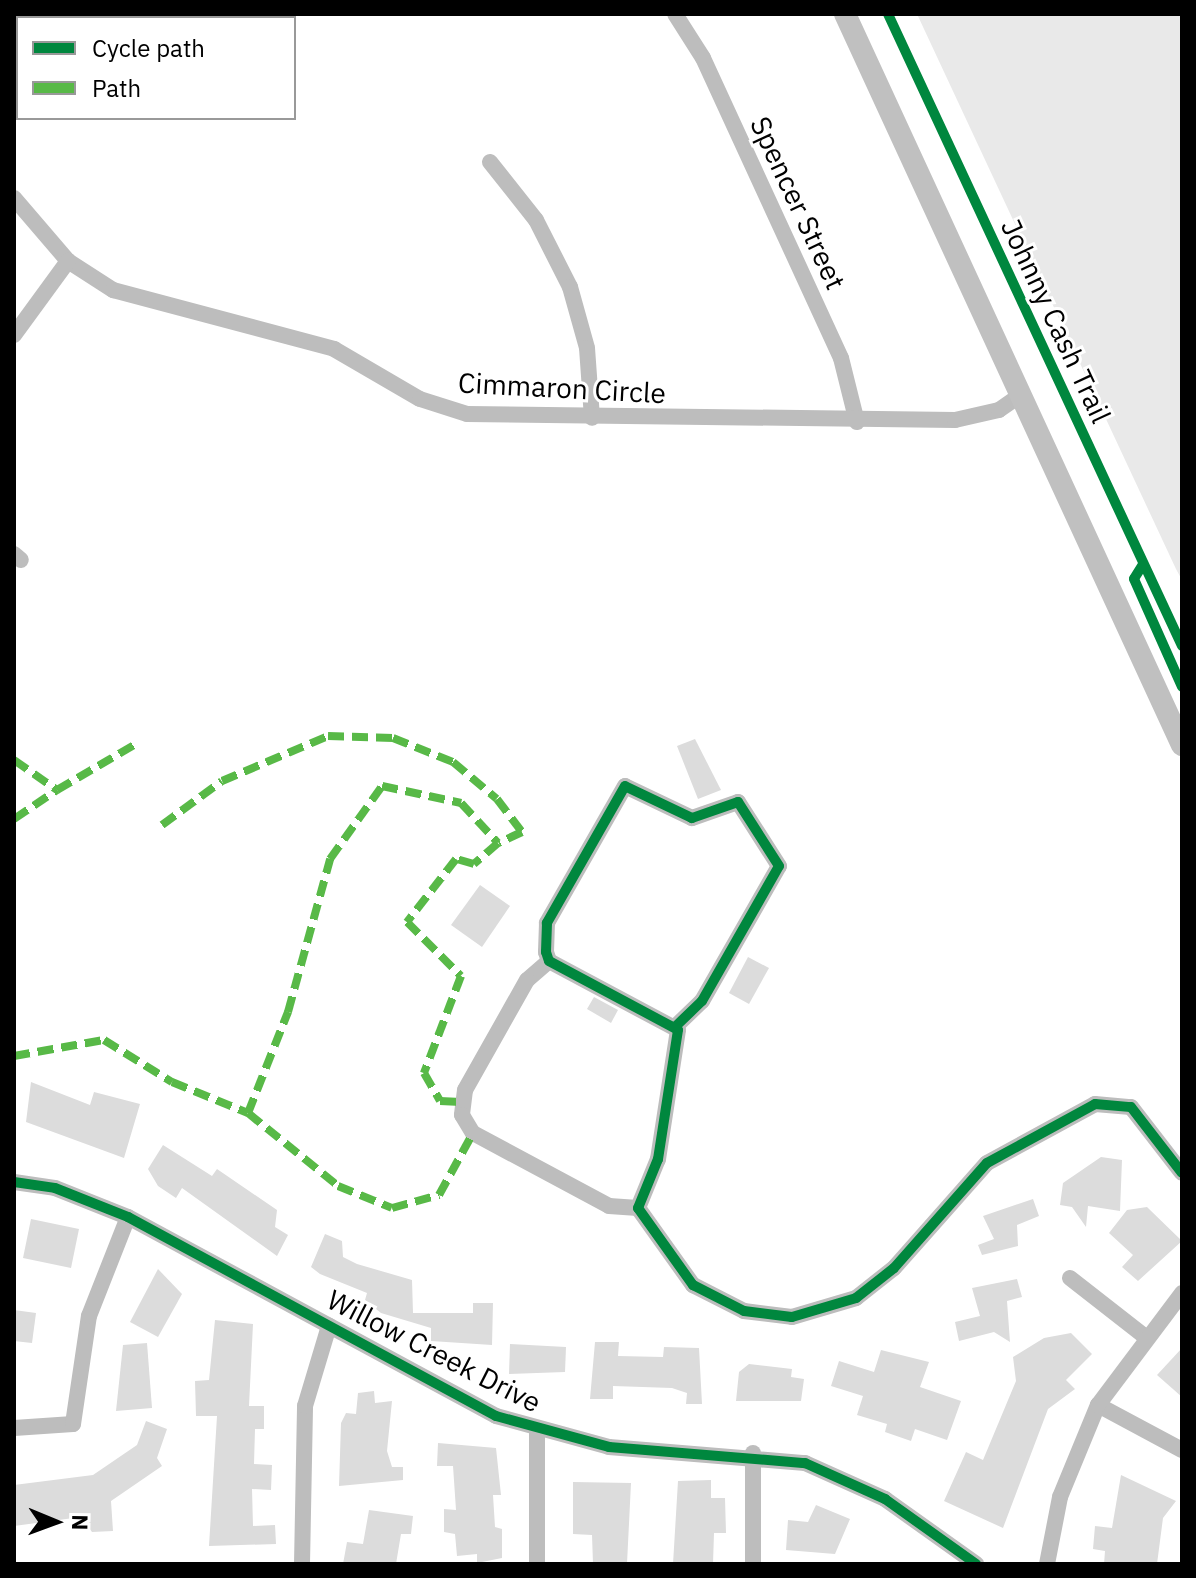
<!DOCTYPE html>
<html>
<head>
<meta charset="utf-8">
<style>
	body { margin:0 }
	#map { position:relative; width:1196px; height:1578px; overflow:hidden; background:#fff; font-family:"IBM Plex Sans",sans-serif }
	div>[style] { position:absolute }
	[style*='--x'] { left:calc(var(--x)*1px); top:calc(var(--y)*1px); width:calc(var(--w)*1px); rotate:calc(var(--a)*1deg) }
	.green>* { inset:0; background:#e9e9e9 }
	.building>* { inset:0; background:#dcdcdc }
	.street>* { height:16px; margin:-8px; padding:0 8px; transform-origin:8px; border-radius:8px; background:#bdbdbd }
	.secondary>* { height:22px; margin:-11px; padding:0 11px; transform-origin:11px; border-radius:11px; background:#c0c0c0 }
	.quiet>* { height:8px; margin-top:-4px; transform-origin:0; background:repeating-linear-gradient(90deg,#58b947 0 16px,transparent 0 24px) }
	.cycleway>* { height:10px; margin:-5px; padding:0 5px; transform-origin:5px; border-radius:5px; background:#00873e }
	span { translate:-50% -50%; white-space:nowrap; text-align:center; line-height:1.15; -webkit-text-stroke:6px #fff; paint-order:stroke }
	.street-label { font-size:28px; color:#000 }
	.frame { position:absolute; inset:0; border:16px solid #000; pointer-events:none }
	.legend { position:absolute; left:16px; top:16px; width:280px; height:104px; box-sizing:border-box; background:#fff; border:2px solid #999; margin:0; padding:10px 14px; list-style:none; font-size:24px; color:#000 }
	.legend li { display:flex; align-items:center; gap:16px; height:40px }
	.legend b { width:40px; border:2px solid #999 }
	.north { position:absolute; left:16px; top:1482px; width:80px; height:80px; -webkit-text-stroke:6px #fff; paint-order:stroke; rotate:91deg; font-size:22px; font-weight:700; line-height:32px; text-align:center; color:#000 }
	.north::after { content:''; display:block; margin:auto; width:28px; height:36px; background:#000; clip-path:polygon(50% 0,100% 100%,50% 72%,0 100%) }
</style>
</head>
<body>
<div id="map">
	<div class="green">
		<i style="clip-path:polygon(917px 14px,1182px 14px,1182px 580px,1176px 569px)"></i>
	</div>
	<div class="building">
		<i style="clip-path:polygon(695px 739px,721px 790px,698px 799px,677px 746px)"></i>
		<i style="clip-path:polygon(480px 885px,510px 906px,482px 947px,451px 925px)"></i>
		<i style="clip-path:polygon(748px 957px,769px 968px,749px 1004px,729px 993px)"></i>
		<i style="clip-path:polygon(594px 997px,618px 1010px,611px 1023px,587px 1009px)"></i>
		<i style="clip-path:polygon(31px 1082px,90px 1105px,94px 1092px,140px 1104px,124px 1158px,26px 1122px)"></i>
		<i style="clip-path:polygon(163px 1145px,212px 1176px,217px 1169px,277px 1210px,275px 1227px,288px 1235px,277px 1256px,182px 1188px,176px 1198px,158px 1186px,148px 1169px)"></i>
		<i style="clip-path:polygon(1101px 1157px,1122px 1160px,1120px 1211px,1088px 1206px,1086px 1227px,1072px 1207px,1060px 1205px,1063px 1183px)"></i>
		<i style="clip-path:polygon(1033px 1199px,1039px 1216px,1017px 1225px,1018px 1246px,982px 1255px,978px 1245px,994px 1239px,983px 1216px)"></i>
		<i style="clip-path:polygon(1147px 1207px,1182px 1241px,1138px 1281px,1122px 1267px,1133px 1255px,1109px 1233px,1127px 1210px)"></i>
		<i style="clip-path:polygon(31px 1219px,79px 1229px,71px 1268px,23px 1258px)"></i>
		<i style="clip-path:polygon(325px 1234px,342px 1241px,343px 1257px,357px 1264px,412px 1280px,413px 1313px,473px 1313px,473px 1303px,493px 1303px,492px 1345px,431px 1341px,431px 1328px,381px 1313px,365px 1300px,367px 1293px,320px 1274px,311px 1267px)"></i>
		<i style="clip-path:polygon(158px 1269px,182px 1294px,158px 1337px,130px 1322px)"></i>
		<i style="clip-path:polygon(1017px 1279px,1022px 1297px,1007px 1301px,1010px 1342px,994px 1332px,959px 1341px,955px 1322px,980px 1316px,972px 1288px)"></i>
		<i style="clip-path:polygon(14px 1310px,36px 1313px,32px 1343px,14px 1341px)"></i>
		<i style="clip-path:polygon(215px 1320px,253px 1324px,249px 1406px,264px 1406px,264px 1429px,255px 1429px,254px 1464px,272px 1465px,271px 1490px,252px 1489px,253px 1526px,275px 1525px,276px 1544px,209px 1546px,217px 1416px,196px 1416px,195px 1381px,209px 1380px)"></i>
		<i style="clip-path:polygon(1071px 1333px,1092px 1354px,1066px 1380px,1075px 1389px,1048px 1409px,1003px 1528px,944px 1501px,966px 1452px,983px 1460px,1016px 1381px,1013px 1357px,1044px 1338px)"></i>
		<i style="clip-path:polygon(595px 1342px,619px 1342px,618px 1356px,663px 1357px,664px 1347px,699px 1348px,702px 1404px,686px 1404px,687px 1393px,672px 1388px,613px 1386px,613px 1399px,590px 1399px)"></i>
		<i style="clip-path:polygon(147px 1343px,152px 1408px,116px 1411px,123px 1345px)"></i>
		<i style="clip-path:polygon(510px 1344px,566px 1347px,565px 1372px,509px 1374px)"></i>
		<i style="clip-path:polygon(1182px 1348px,1182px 1397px,1157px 1375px)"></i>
		<i style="clip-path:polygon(881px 1350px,929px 1362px,920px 1387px,961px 1401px,947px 1440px,915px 1429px,911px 1441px,885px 1432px,887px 1424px,857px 1415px,863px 1396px,831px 1386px,839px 1361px,874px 1372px)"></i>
		<i style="clip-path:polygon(749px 1364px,792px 1369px,791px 1377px,804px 1379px,801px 1401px,736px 1401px,739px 1372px)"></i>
		<i style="clip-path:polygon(374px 1391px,375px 1403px,392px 1401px,387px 1451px,392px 1467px,403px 1467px,403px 1480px,339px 1486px,341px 1423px,346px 1413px,356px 1414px,358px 1393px)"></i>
		<i style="clip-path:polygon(146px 1421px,167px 1429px,157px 1458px,162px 1466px,111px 1501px,113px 1531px,92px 1532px,81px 1517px,14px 1526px,14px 1485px,93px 1475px,137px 1445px)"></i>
		<i style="clip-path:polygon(438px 1443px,496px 1448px,501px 1495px,493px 1495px,495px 1527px,502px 1529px,502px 1558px,477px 1563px,477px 1554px,457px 1556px,455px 1534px,444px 1532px,444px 1509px,456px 1510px,453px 1466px,437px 1466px)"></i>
		<i style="clip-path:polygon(1121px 1475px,1176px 1501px,1163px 1518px,1157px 1564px,1104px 1564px,1105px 1551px,1093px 1549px,1095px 1526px,1112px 1528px)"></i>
		<i style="clip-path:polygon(711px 1480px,711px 1498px,725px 1498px,726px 1533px,714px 1533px,713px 1564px,673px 1564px,678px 1481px)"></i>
		<i style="clip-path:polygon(573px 1482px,631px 1483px,627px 1564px,593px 1564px,592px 1535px,573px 1534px)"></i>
		<i style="clip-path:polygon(816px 1505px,850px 1519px,835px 1554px,786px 1550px,788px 1520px,808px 1522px)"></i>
		<i style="clip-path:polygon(369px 1510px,413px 1516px,411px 1534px,401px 1534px,396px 1564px,343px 1564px,347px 1542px,363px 1544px)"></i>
	</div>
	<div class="street">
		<i style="--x:675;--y:14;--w:52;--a:57.5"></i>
		<i style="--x:703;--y:58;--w:330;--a:65.3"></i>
		<i style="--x:841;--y:358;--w:66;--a:76"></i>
		<i style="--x:490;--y:162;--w:74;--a:51.6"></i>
		<i style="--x:536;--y:220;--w:75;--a:63.1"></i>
		<i style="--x:570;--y:287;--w:63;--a:74.4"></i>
		<i style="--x:587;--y:348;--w:70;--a:85.9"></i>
		<i style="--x:14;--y:198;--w:83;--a:49.4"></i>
		<i style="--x:68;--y:261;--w:54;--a:32.8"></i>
		<i style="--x:113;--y:290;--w:229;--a:14.9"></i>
		<i style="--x:334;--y:349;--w:99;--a:30.2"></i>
		<i style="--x:420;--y:399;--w:49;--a:17.7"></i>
		<i style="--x:467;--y:414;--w:488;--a:0.7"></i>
		<i style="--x:955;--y:420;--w:45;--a:-12.8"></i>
		<i style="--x:999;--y:410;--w:24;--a:-35"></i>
		<i style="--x:14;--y:335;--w:92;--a:-53.9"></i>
		<i style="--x:14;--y:554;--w:9;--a:41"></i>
		<i style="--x:549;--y:961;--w:29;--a:139"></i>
		<i style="--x:527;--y:980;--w:126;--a:119.4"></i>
		<i style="--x:465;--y:1090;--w:25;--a:97"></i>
		<i style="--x:462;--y:1115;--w:21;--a:59"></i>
		<i style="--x:473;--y:1133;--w:154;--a:28.2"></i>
		<i style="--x:609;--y:1206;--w:29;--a:4"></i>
		<i style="--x:676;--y:1026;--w:36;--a:-44"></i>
		<i style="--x:702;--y:1001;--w:155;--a:-60.3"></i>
		<i style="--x:779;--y:866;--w:76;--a:-122.6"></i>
		<i style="--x:738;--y:802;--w:49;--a:160.8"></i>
		<i style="--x:692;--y:818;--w:74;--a:-154.5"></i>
		<i style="--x:625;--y:786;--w:158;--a:119.7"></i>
		<i style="--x:547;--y:923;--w:29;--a:92"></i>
		<i style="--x:546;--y:952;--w:9;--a:72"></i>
		<i style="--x:549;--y:961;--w:146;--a:28.1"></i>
		<i style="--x:678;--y:1030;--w:131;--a:98.8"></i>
		<i style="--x:658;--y:1159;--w:53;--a:112.2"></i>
		<i style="--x:638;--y:1208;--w:95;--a:54.5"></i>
		<i style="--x:693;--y:1285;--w:57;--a:27"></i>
		<i style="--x:744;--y:1311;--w:48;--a:7.1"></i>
		<i style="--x:792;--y:1317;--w:67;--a:-16.5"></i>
		<i style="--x:856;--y:1298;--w:48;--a:-38.3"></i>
		<i style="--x:894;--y:1268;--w:140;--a:-48.5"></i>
		<i style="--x:987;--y:1163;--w:123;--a:-28.6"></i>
		<i style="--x:1095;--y:1104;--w:36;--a:5"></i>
		<i style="--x:1131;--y:1107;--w:83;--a:52.3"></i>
		<i style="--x:14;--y:1182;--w:41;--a:8.3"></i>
		<i style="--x:55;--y:1188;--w:79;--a:21.7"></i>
		<i style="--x:128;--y:1217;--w:418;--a:28.4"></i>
		<i style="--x:496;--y:1416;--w:117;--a:15.3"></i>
		<i style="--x:609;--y:1447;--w:197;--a:4.7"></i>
		<i style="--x:805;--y:1463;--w:88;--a:24.2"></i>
		<i style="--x:885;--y:1499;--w:112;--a:35.5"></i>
		<i style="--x:1070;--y:1278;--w:93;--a:38"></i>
		<i style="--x:1098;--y:1405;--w:95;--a:28.2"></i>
		<i style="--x:14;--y:1428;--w:59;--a:-3.9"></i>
		<i style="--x:73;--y:1424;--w:109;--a:-81.6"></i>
		<i style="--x:89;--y:1316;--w:106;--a:-68.5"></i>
		<i style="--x:302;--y:1564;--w:158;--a:-88.9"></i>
		<i style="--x:305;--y:1406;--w:84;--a:-73.3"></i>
		<i style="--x:537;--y:1564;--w:133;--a:-90"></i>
		<i style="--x:753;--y:1564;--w:111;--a:-90"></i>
		<i style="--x:1047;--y:1564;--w:68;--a:-79"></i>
		<i style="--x:1060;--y:1497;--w:100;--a:-67.6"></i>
		<i style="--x:1098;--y:1405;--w:140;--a:-53.1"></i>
	</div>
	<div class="secondary">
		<i style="--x:845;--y:14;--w:805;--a:65.25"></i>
	</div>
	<div class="quiet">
		<i style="--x:14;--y:760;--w:52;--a:34.9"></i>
		<i style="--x:57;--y:790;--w:89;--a:-30.3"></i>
		<i style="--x:14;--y:819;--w:52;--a:-34"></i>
		<i style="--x:162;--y:825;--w:74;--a:-36.3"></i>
		<i style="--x:222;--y:781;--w:115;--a:-23"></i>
		<i style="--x:328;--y:736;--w:65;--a:1.8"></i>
		<i style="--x:393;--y:738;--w:65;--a:21.8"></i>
		<i style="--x:453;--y:762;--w:57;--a:40.1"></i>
		<i style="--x:497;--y:799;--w:41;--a:52.9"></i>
		<i style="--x:522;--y:832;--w:26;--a:155"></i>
		<i style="--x:14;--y:1056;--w:91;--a:-10.1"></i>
		<i style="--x:104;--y:1040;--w:80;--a:31.7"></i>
		<i style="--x:172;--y:1082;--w:82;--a:22.2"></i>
		<i style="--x:248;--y:1113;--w:116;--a:39"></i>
		<i style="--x:338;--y:1186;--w:58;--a:22.2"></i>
		<i style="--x:392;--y:1208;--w:49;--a:-15.5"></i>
		<i style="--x:439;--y:1195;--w:71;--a:-61.3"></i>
		<i style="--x:248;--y:1113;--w:109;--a:-68.4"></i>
		<i style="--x:288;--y:1012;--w:159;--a:-74.6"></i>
		<i style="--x:330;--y:859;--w:90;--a:-54.5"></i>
		<i style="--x:382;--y:786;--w:81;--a:12.1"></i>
		<i style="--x:461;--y:803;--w:54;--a:47.2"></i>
		<i style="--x:498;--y:843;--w:32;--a:139"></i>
		<i style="--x:474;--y:864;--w:19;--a:-164"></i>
		<i style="--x:456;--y:859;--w:80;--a:127.9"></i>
		<i style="--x:407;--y:922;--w:76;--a:45"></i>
		<i style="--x:461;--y:976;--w:104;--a:110.9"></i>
		<i style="--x:424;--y:1073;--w:32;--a:60"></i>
		<i style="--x:440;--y:1101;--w:21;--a:3"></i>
	</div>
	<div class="cycleway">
		<i style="--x:888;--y:14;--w:697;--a:65.05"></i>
		<i style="--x:1142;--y:566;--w:15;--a:122"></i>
		<i style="--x:1134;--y:579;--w:118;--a:66"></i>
		<i style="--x:676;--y:1026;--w:36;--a:-44"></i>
		<i style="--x:702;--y:1001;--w:155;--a:-60.3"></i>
		<i style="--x:779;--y:866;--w:76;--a:-122.6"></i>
		<i style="--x:738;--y:802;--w:49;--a:160.8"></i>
		<i style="--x:692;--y:818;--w:74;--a:-154.5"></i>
		<i style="--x:625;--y:786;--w:158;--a:119.7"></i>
		<i style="--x:547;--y:923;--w:29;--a:92"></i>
		<i style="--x:546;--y:952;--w:9;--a:72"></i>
		<i style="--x:549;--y:961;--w:146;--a:28.1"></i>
		<i style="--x:678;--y:1030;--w:131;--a:98.8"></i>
		<i style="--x:658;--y:1159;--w:53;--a:112.2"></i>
		<i style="--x:638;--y:1208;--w:95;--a:54.5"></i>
		<i style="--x:693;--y:1285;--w:57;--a:27"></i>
		<i style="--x:744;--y:1311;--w:48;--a:7.1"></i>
		<i style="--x:792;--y:1317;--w:67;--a:-16.5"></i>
		<i style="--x:856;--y:1298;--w:48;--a:-38.3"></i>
		<i style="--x:894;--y:1268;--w:140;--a:-48.5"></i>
		<i style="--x:987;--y:1163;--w:123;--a:-28.6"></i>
		<i style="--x:1095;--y:1104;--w:36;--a:5"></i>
		<i style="--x:1131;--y:1107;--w:83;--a:52.3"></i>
		<i style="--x:14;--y:1182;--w:41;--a:8.3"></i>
		<i style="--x:55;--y:1188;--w:79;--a:21.7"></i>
		<i style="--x:128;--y:1217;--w:418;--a:28.4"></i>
		<i style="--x:496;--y:1416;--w:117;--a:15.3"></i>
		<i style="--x:609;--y:1447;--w:197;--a:4.7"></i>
		<i style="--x:805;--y:1463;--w:88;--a:24.2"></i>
		<i style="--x:885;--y:1499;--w:112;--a:35.5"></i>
	</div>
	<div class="street-label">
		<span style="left:798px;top:203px;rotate:65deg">Spencer Street</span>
		<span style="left:1056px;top:321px;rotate:65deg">Johnny Cash Trail</span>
		<span style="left:562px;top:388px;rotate:3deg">Cimmaron Circle</span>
		<span style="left:434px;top:1351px;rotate:27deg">Willow Creek Drive</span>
	</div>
	<div class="frame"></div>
	<ul class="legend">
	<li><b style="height:10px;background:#00873e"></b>Cycle path</li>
	<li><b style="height:10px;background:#58b947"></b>Path</li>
	</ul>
	<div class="north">N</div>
</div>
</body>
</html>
